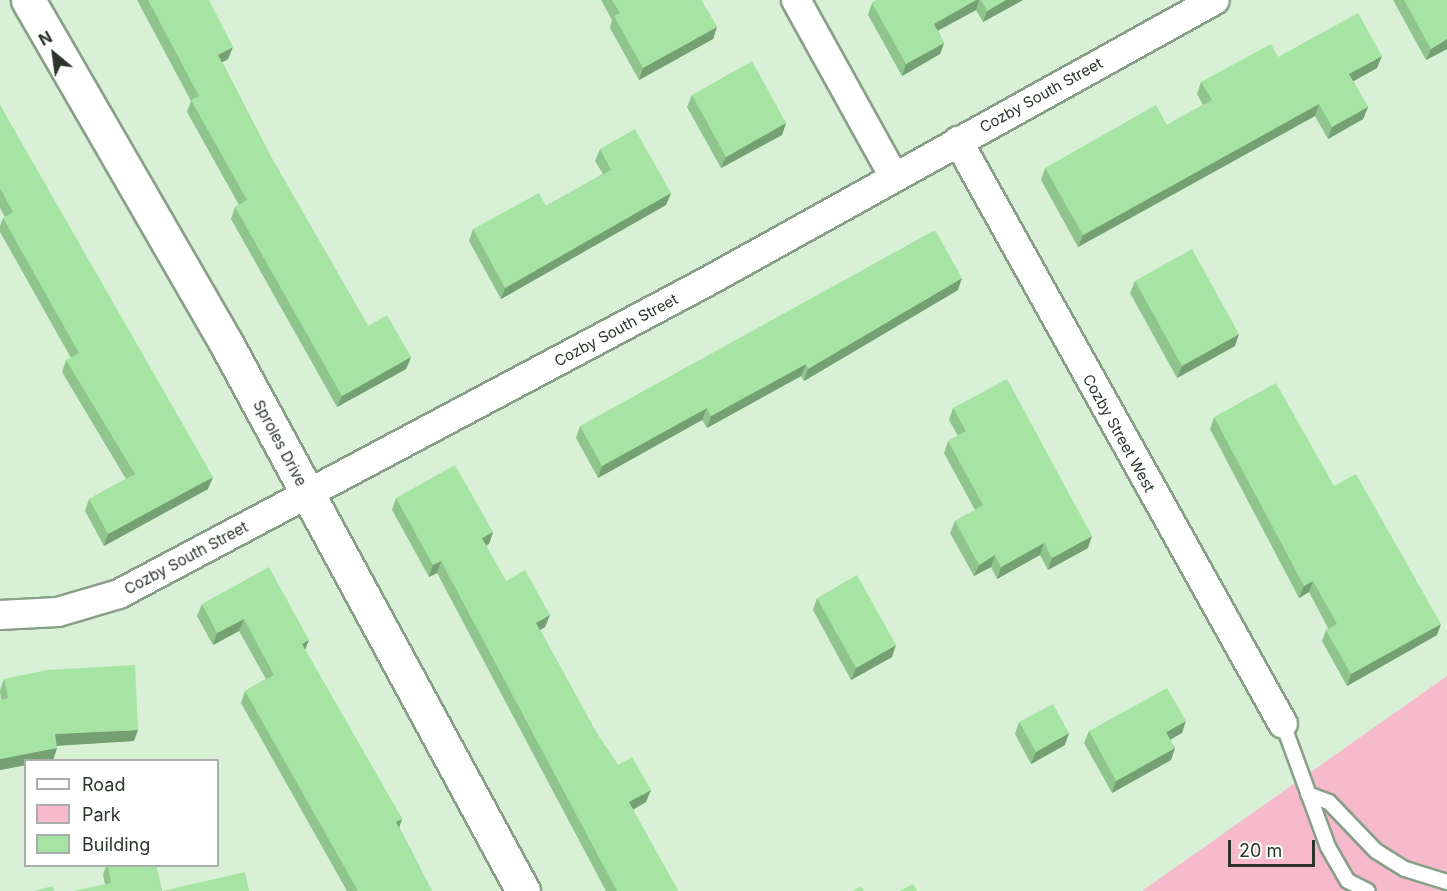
<!DOCTYPE html>
<html>
<head>
<meta charset="utf-8">
<style>
	body { margin:0 }
	#map { position:relative; width:1447px; height:891px; overflow:hidden; background:#d8f1d6; font-family:Inter,sans-serif }
	div>[style] { position:absolute }
	[style*='--x'] { left:calc(var(--x)*1px); top:calc(var(--y)*1px); width:calc(var(--w)*1px); rotate:calc(var(--a)*1deg) }
	.green>* { inset:0; background:#f7bacc }
	.roads { filter:drop-shadow(2px 0 #89a088) drop-shadow(-2px 0 #89a088) drop-shadow(0 2px #89a088) drop-shadow(0 -2px #89a088) }
	.service>* { height:14px; margin:-7px; padding:0 7px; transform-origin:7px; border-radius:7px; background:#fff }
	.minor>* { height:28px; margin:-14px; padding:0 14px; transform-origin:14px; border-radius:14px; background:#fff }
	.tertiary>* { height:33px; margin:-16.5px; padding:0 16.5px; transform-origin:16.5px; border-radius:16.5px; background:#fff }
	.wall>* { inset:0; background:#8fc48d }
	.shaded-wall>* { inset:0; background:#74a073 }
	.building>* { inset:0; background:#a6e4a4 }
	span { translate:-50% -50%; white-space:nowrap; text-align:center; line-height:1.15; -webkit-text-stroke:4.5px #fff; paint-order:stroke }
	.street-label { font-size:15px; color:#2b352b }
	.legend { position:absolute; left:24px; top:759px; width:195px; height:108px; box-sizing:border-box; background:#fff; border:2px solid #aaaeaa; margin:0; padding:8px 10px; list-style:none; font-size:18px; color:#2b352b }
	.legend li { display:flex; align-items:center; gap:12px; height:30px }
	.legend b { width:30px; border:2px solid #aaaeaa }
	.north { position:absolute; left:24px; top:24px; width:60px; height:60px; -webkit-text-stroke:4px #fff; paint-order:stroke; rotate:331deg; font-size:16px; font-weight:700; line-height:24px; text-align:center; color:#2b352b }
	.north::after { content:''; display:block; margin:auto; width:21px; height:27px; background:#2b352b; clip-path:polygon(50% 0,100% 100%,50% 72%,0 100%) }
	.scale { position:absolute; left:1228px; top:840px; width:87px; height:27px; box-sizing:border-box; border:3px solid #2b352b; border-top:0; padding-left:8px; font-size:18px; line-height:21px; white-space:nowrap; color:#2b352b; -webkit-text-stroke:4px #fff; paint-order:stroke }
</style>
</head>
<body>
<div id="map">
	<div class="green">
		<i style="clip-path:polygon(1447px 676px,1447px 891px,1142px 891px)"></i>
	</div>
	<div class="roads">
		<div class="service">
			<i style="--x:1283;--y:724;--w:131;--a:69.9"></i>
			<i style="--x:1328;--y:847;--w:39;--a:60"></i>
			<i style="--x:1348;--y:881;--w:22;--a:27"></i>
			<i style="--x:1308;--y:794;--w:22;--a:21"></i>
			<i style="--x:1329;--y:802;--w:68;--a:46.2"></i>
			<i style="--x:1376;--y:851;--w:34;--a:32"></i>
			<i style="--x:1405;--y:869;--w:44;--a:17.2"></i>
		</div>
		<div class="minor">
			<i style="--x:796;--y:0;--w:202;--a:61"></i>
			<i style="--x:958;--y:141;--w:667;--a:60.86"></i>
			<i style="--x:0;--y:615;--w:58;--a:-3"></i>
			<i style="--x:58;--y:612;--w:64;--a:-16.4"></i>
			<i style="--x:119;--y:594;--w:669;--a:-27.98"></i>
			<i style="--x:710;--y:280;--w:577;--a:-29.01"></i>
		</div>
		<div class="tertiary">
			<i style="--x:28;--y:0;--w:396;--a:60"></i>
			<i style="--x:226;--y:343;--w:623;--a:61.54"></i>
		</div>
	</div>
	<div class="wall">
		<i style="clip-path:polygon(137px 0,209px 0,228px 59px,222px 62px,271px 157px,368px 326px,411px 357px,406px 369px,337px 407px,231px 219px,235px 207px,239px 205px,187px 112px,191px 101px)"></i>
		<i style="clip-path:polygon(601px 0,701px 0,717px 27px,713px 39px,639px 80px,610px 28px,612px 20px)"></i>
		<i style="clip-path:polygon(877px 0,1023px 0,983px 22px,976px 10px,938px 31px,944px 43px,940px 54px,902px 76px,868px 15px,872px 3px)"></i>
		<i style="clip-path:polygon(1393px 0,1447px 0,1447px 49px,1426px 60px)"></i>
		<i style="clip-path:polygon(1278px 57px,1377px 68px,1353px 81px,1368px 107px,1363px 119px,1328px 139px,1315px 116px,1078px 247px,1041px 180px,1045px 168px,1167px 125px,1203px 105px,1197px 94px,1201px 82px)"></i>
		<i style="clip-path:polygon(692px 95px,786px 123px,782px 135px,721px 168px,687px 107px)"></i>
		<i style="clip-path:polygon(0 105px,208px 489px,104px 546px,85px 511px,89px 499px,126px 479px,62px 372px,66px 360px,71px 358px,0 232px,0 226px,3px 218px,5px 217px,0 208px)"></i>
		<i style="clip-path:polygon(600px 149px,671px 193px,666px 205px,501px 299px,469px 241px,473px 229px,546px 206px,603px 174px,595px 161px)"></i>
		<i style="clip-path:polygon(1135px 281px,1235px 346px,1177px 378px,1130px 293px)"></i>
		<i style="clip-path:polygon(958px 290px,804px 381px,801px 376px,707px 428px,702px 420px,598px 478px,576px 438px,580px 426px)"></i>
		<i style="clip-path:polygon(953px 408px,1088px 548px,1048px 570px,1040px 555px,997px 579px,991px 567px,974px 576px,950px 533px,955px 521px,975px 510px,944px 453px,948px 441px,958px 436px,949px 420px)"></i>
		<i style="clip-path:polygon(1214px 417px,1334px 486px,1437px 635px,1347px 686px,1322px 641px,1326px 630px,1328px 628px,1309px 592px,1299px 598px,1210px 429px)"></i>
		<i style="clip-path:polygon(396px 498px,493px 532px,489px 544px,486px 546px,506px 581px,550px 615px,545px 627px,540px 630px,597px 734px,618px 765px,646px 802px,633px 810px,678px 891px,606px 891px,437px 573px,429px 577px,392px 510px)"></i>
		<i style="clip-path:polygon(817px 598px,892px 657px,851px 680px,813px 610px)"></i>
		<i style="clip-path:polygon(202px 604px,309px 640px,305px 650px,402px 819px,399px 827px,432px 891px,347px 891px,241px 703px,245px 691px,266px 679px,239px 631px,213px 645px,197px 616px)"></i>
		<i style="clip-path:polygon(4px 679px,134px 741px,57px 746px,57px 748px,53px 760px,26px 760px,26px 765px,0 770px,1px 700px,0 690px)"></i>
		<i style="clip-path:polygon(1019px 722px,1065px 745px,1031px 764px,1015px 734px)"></i>
		<i style="clip-path:polygon(1089px 731px,1182px 733px,1170px 740px,1175px 748px,1171px 760px,1112px 793px,1084px 743px)"></i>
		<i style="clip-path:polygon(106px 866px,156px 866px,162px 891px,105px 884px,103px 875px)"></i>
	</div>
	<div class="shaded-wall">
		<i style="clip-path:polygon(976px 0,979px 0,976px 10px,929px 35px,934px 24px)"></i>
		<i style="clip-path:polygon(1006px 0,1023px 0,983px 22px,987px 11px)"></i>
		<i style="clip-path:polygon(717px 27px,713px 39px,639px 80px,643px 68px)"></i>
		<i style="clip-path:polygon(1447px 39px,1447px 49px,1426px 60px,1431px 49px)"></i>
		<i style="clip-path:polygon(944px 43px,940px 54px,902px 76px,906px 64px)"></i>
		<i style="clip-path:polygon(233px 47px,228px 59px,214px 67px,218px 55px)"></i>
		<i style="clip-path:polygon(1382px 56px,1377px 68px,1345px 86px,1349px 74px)"></i>
		<i style="clip-path:polygon(1319px 104px,1315px 116px,1078px 247px,1083px 235px)"></i>
		<i style="clip-path:polygon(1368px 107px,1363px 119px,1328px 139px,1332px 127px)"></i>
		<i style="clip-path:polygon(786px 123px,782px 135px,721px 168px,726px 157px)"></i>
		<i style="clip-path:polygon(671px 193px,666px 205px,501px 299px,505px 288px)"></i>
		<i style="clip-path:polygon(962px 278px,958px 290px,804px 381px,808px 369px)"></i>
		<i style="clip-path:polygon(1239px 334px,1235px 346px,1177px 378px,1182px 366px)"></i>
		<i style="clip-path:polygon(411px 357px,406px 369px,337px 407px,342px 396px)"></i>
		<i style="clip-path:polygon(806px 364px,801px 376px,707px 428px,711px 416px)"></i>
		<i style="clip-path:polygon(707px 408px,702px 420px,598px 478px,602px 466px)"></i>
		<i style="clip-path:polygon(213px 477px,208px 489px,104px 546px,108px 534px)"></i>
		<i style="clip-path:polygon(493px 532px,489px 544px,478px 550px,482px 538px)"></i>
		<i style="clip-path:polygon(1092px 536px,1088px 548px,1048px 570px,1052px 558px)"></i>
		<i style="clip-path:polygon(1044px 543px,1040px 555px,997px 579px,1001px 567px)"></i>
		<i style="clip-path:polygon(995px 555px,991px 567px,974px 576px,979px 565px)"></i>
		<i style="clip-path:polygon(441px 561px,437px 573px,429px 577px,433px 565px)"></i>
		<i style="clip-path:polygon(1313px 581px,1309px 592px,1299px 598px,1304px 586px)"></i>
		<i style="clip-path:polygon(550px 615px,545px 627px,531px 635px,536px 623px)"></i>
		<i style="clip-path:polygon(244px 619px,239px 631px,213px 645px,217px 633px)"></i>
		<i style="clip-path:polygon(1441px 624px,1437px 635px,1347px 686px,1351px 674px)"></i>
		<i style="clip-path:polygon(309px 640px,304px 652px,302px 644px)"></i>
		<i style="clip-path:polygon(896px 645px,892px 657px,851px 680px,856px 668px)"></i>
		<i style="clip-path:polygon(1186px 721px,1182px 733px,1162px 744px,1166px 732px)"></i>
		<i style="clip-path:polygon(138px 730px,134px 741px,50px 746px,55px 734px)"></i>
		<i style="clip-path:polygon(1069px 733px,1065px 745px,1031px 764px,1036px 752px)"></i>
		<i style="clip-path:polygon(57px 748px,53px 760px,26px 760px,26px 765px,0 770px,0 759px)"></i>
		<i style="clip-path:polygon(1175px 748px,1171px 760px,1112px 793px,1116px 781px)"></i>
		<i style="clip-path:polygon(651px 790px,646px 802px,624px 814px,629px 802px)"></i>
		<i style="clip-path:polygon(402px 819px,398px 831px,396px 822px)"></i>
	</div>
	<div class="building">
		<i style="clip-path:polygon(148px 0,209px 0,233px 47px,218px 55px,271px 157px,368px 326px,387px 315px,411px 357px,342px 396px,235px 207px,247px 200px,191px 100px,199px 96px)"></i>
		<i style="clip-path:polygon(612px 0,701px 0,717px 27px,643px 68px,614px 16px,620px 13px)"></i>
		<i style="clip-path:polygon(877px 0,976px 0,934px 24px,944px 43px,906px 64px,872px 3px)"></i>
		<i style="clip-path:polygon(981px 0,1006px 0,987px 11px)"></i>
		<i style="clip-path:polygon(1404px 0,1447px 0,1447px 39px,1431px 49px)"></i>
		<i style="clip-path:polygon(1358px 13px,1382px 56px,1349px 74px,1368px 107px,1332px 127px,1319px 104px,1083px 235px,1045px 168px,1156px 105px,1167px 125px,1212px 100px,1201px 82px,1271px 44px,1278px 57px)"></i>
		<i style="clip-path:polygon(752px 61px,786px 123px,726px 157px,692px 95px)"></i>
		<i style="clip-path:polygon(0 105px,213px 477px,108px 534px,89px 499px,135px 474px,66px 360px,79px 353px,3px 218px,13px 212px,0 188px)"></i>
		<i style="clip-path:polygon(635px 129px,671px 193px,505px 288px,473px 229px,539px 193px,546px 206px,611px 170px,600px 149px)"></i>
		<i style="clip-path:polygon(935px 230px,962px 278px,808px 369px,806px 364px,711px 416px,707px 408px,602px 466px,580px 426px)"></i>
		<i style="clip-path:polygon(1192px 249px,1239px 334px,1182px 366px,1135px 281px)"></i>
		<i style="clip-path:polygon(1007px 379px,1092px 536px,1052px 558px,1044px 543px,1001px 567px,995px 555px,979px 565px,955px 521px,983px 505px,948px 441px,966px 431px,953px 408px)"></i>
		<i style="clip-path:polygon(1276px 383px,1334px 486px,1356px 474px,1441px 624px,1351px 674px,1326px 630px,1337px 624px,1313px 581px,1304px 586px,1214px 417px)"></i>
		<i style="clip-path:polygon(455px 465px,493px 532px,482px 538px,506px 581px,525px 570px,550px 615px,536px 623px,597px 734px,618px 765px,632px 757px,651px 790px,629px 802px,678px 891px,617px 891px,441px 561px,433px 565px,396px 498px)"></i>
		<i style="clip-path:polygon(269px 567px,309px 640px,302px 644px,402px 819px,396px 822px,432px 891px,358px 891px,245px 691px,274px 675px,244px 619px,217px 633px,202px 604px)"></i>
		<i style="clip-path:polygon(857px 575px,896px 645px,856px 668px,817px 598px)"></i>
		<i style="clip-path:polygon(135px 665px,138px 730px,55px 734px,57px 748px,0 759px,0 700px,8px 698px,4px 679px,47px 670px)"></i>
		<i style="clip-path:polygon(1167px 688px,1186px 721px,1166px 732px,1175px 748px,1116px 781px,1089px 731px)"></i>
		<i style="clip-path:polygon(1053px 704px,1069px 733px,1036px 752px,1019px 722px)"></i>
		<i style="clip-path:polygon(108px 866px,156px 866px,162px 891px,73px 891px,111px 883px)"></i>
		<i style="clip-path:polygon(245px 872px,249px 891px,162px 891px)"></i>
		<i style="clip-path:polygon(913px 884px,917px 891px,900px 891px)"></i>
		<i style="clip-path:polygon(53px 886px,54px 891px,33px 891px)"></i>
		<i style="clip-path:polygon(861px 886px,864px 891px,853px 891px)"></i>
	</div>
	<div class="street-label">
		<span style="left:1041px;top:95px;rotate:-29deg">Cozby South Street</span>
		<span style="left:616px;top:330px;rotate:-28deg">Cozby South Street</span>
		<span style="left:1119px;top:433px;rotate:61deg">Cozby Street West</span>
		<span style="left:280px;top:443px;rotate:62deg">Sproles Drive</span>
		<span style="left:186px;top:558px;rotate:-28deg">Cozby South Street</span>
	</div>
	<ul class="legend">
	<li><b style="height:8px;background:#fff"></b>Road</li>
	<li><b style="height:16px;background:#f7bacc"></b>Park</li>
	<li><b style="height:16px;background:#a6e4a4"></b>Building</li>
	</ul>
	<div class="north">N</div>
	<div class="scale">20 m</div>
</div>
</body>
</html>
